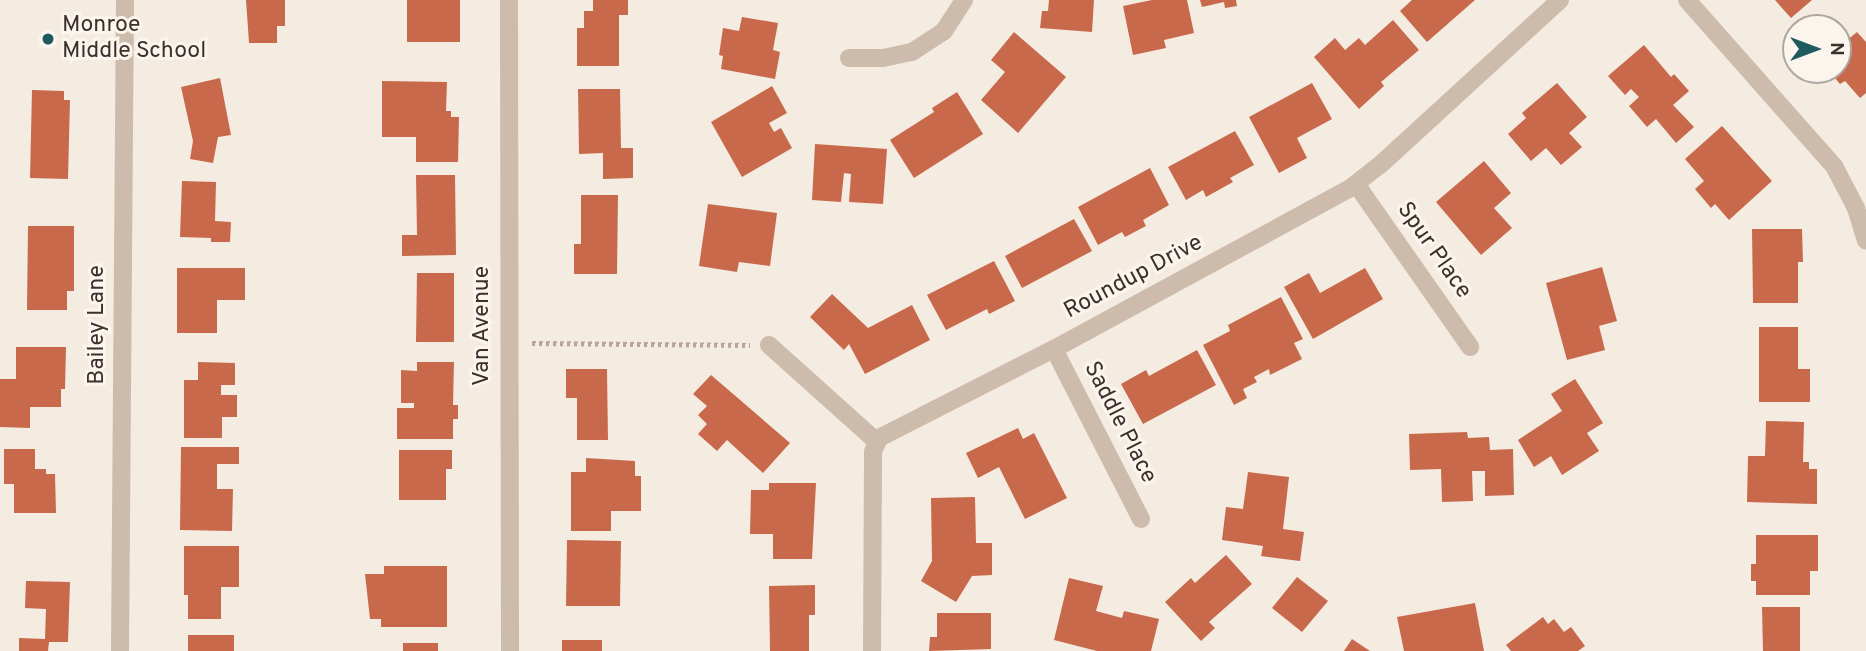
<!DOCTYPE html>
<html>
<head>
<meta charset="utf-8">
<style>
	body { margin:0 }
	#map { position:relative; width:1866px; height:651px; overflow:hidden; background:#f4ebe1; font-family:Overpass,sans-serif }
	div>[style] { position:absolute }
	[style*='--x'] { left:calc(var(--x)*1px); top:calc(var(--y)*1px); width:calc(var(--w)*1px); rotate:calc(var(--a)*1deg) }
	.building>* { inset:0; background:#c8694b }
	.path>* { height:4.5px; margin-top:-2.25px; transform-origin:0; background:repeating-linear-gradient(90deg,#b9a596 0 3.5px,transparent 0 7px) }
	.street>* { height:18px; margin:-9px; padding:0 9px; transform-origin:9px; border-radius:9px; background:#cdbbac }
	.dots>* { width:19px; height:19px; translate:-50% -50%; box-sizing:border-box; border:4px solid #fbf5ee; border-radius:50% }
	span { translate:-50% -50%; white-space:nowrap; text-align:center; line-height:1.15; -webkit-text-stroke:6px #fbf5ee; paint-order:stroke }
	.poi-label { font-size:23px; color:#3b302b }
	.left { translate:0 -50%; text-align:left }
	.street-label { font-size:23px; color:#3b302b }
	.north { position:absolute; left:1782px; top:14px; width:70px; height:70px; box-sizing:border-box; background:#fbf5ee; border:2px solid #aea6a0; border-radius:50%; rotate:90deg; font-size:19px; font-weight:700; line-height:28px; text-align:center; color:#3b302b }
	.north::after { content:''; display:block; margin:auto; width:24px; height:32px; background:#1f5a5e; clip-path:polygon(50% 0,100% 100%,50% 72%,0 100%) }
</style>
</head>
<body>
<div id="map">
	<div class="building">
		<i style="clip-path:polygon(246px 0,285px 0,285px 26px,277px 26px,277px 43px,249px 43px)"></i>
		<i style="clip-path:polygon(407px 0,460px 0,460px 42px,407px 42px)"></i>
		<i style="clip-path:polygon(593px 0,628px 0,628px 15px,619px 15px,619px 66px,577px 66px,577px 28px,584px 28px,584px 11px,593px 11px)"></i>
		<i style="clip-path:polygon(1049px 0,1094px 0,1092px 32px,1040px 28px,1042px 11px,1048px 11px)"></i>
		<i style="clip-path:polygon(1152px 0,1187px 0,1194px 33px,1164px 40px,1166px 48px,1133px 55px,1123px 6px)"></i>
		<i style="clip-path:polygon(1200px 0,1236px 0,1237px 6px,1225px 8px,1224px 2px,1202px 7px)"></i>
		<i style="clip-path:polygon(1412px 0,1475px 0,1427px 42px,1400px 11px)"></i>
		<i style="clip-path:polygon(1775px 0,1812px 0,1791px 18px)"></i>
		<i style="clip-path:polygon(742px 17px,778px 23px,773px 50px,780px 52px,775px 79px,721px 69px,723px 56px,719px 55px,723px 28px,739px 31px)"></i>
		<i style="clip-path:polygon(1393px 20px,1419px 50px,1381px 82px,1384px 86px,1359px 109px,1314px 57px,1335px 38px,1345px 50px,1359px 38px,1365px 45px)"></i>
		<i style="clip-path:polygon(1014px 32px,1066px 77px,1018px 133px,981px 100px,1005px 72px,991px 60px)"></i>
		<i style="clip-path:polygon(1838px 32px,1846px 41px,1857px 32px,1866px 42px,1866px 93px,1860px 98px,1845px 81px,1840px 84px,1828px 70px,1838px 70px)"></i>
		<i style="clip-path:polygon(1644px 45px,1671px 77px,1674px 74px,1689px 91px,1673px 105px,1694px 127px,1676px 143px,1656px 119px,1647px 127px,1629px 106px,1639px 97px,1631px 89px,1625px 95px,1608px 76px)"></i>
		<i style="clip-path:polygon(220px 78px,231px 135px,218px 137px,213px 163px,190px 159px,193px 141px,181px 87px)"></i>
		<i style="clip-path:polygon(382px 81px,447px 82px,446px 111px,451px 111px,451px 117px,459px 117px,458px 162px,416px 162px,416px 137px,382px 137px)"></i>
		<i style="clip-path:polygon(1312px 83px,1332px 119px,1297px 138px,1307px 158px,1279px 173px,1249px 117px)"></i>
		<i style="clip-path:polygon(1557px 83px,1587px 117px,1569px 133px,1582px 147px,1561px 165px,1546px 148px,1531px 161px,1508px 134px,1526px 118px,1522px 113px)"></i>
		<i style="clip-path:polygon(772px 86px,787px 113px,769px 123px,774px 132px,781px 128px,792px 148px,742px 177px,711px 122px)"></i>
		<i style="clip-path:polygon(578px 89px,620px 89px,621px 148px,633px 148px,633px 178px,603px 179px,603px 153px,579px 154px)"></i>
		<i style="clip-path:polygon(32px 90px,64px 91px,64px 100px,70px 100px,68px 179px,30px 178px)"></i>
		<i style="clip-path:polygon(957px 92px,983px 134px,914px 178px,890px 140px,934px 112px,932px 108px)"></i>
		<i style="clip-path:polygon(1722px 126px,1772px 181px,1729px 220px,1715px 204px,1711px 208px,1695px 189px,1704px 181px,1685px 159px)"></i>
		<i style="clip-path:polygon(1235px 131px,1254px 165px,1230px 178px,1233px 182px,1206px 197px,1203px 190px,1186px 200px,1168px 167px)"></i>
		<i style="clip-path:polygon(815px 144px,887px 149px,883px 204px,849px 202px,851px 174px,844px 173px,841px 202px,812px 200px)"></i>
		<i style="clip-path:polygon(1484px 161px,1511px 193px,1494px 208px,1512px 228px,1481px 255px,1436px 202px)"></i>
		<i style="clip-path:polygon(1150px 168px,1169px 205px,1143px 220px,1146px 226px,1125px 237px,1122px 232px,1098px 245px,1078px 207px)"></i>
		<i style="clip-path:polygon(416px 175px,455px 175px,456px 255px,402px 256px,402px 235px,417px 235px)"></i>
		<i style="clip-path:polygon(182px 181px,216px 182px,215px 221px,231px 222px,230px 242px,211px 242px,211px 238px,180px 237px)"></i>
		<i style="clip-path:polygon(581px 195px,618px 195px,617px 274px,574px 274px,574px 244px,581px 244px)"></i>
		<i style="clip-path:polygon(708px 204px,777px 213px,770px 266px,739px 262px,737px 272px,699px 266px)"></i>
		<i style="clip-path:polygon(1074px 219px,1092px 251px,1022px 288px,1005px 256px)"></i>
		<i style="clip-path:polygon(28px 226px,74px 226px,74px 291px,67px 291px,67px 310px,27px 310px)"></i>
		<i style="clip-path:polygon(1752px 229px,1802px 229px,1803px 262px,1798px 262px,1798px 303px,1753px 303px)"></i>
		<i style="clip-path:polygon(994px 261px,1015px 301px,989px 314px,987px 309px,946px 330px,927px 295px)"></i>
		<i style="clip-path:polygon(1602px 267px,1617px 321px,1599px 326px,1605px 350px,1567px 360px,1546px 283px)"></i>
		<i style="clip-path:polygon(177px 268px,245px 268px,245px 300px,217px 300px,217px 333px,177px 333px)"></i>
		<i style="clip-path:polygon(1365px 268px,1383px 299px,1313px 339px,1284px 287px,1309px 273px,1320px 293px)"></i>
		<i style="clip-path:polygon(417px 273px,454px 273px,454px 342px,416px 342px)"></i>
		<i style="clip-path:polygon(832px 294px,868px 328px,912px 305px,930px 340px,865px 374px,849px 344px,844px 350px,810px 317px)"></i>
		<i style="clip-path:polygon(1281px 297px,1303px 339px,1294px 343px,1302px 359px,1270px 375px,1269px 369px,1254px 377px,1257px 382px,1243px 389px,1247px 398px,1234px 405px,1203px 345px,1230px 331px,1228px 325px)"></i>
		<i style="clip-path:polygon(1759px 327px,1798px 327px,1798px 369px,1810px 369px,1810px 402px,1759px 402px)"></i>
		<i style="clip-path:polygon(16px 347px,66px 347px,65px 389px,61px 389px,61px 407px,30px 407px,30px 428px,0 427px,0 379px,16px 379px)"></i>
		<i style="clip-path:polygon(1197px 350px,1216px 385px,1143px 424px,1121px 384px,1146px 370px,1149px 376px)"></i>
		<i style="clip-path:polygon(198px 362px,235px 363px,235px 385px,221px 385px,221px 395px,237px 395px,237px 417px,222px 417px,222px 438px,184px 438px,184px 380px,198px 380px)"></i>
		<i style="clip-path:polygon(417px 362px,454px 362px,453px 405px,458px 405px,458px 419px,453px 419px,453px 439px,397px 439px,397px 408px,414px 408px,414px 403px,401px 403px,401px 370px,417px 371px)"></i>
		<i style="clip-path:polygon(566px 369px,607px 369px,608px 440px,577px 440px,577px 398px,566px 398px)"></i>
		<i style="clip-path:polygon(711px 375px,790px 443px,763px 473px,727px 440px,717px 451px,698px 434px,707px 424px,698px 415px,707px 406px,693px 394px)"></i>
		<i style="clip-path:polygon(1575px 379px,1603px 423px,1587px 433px,1599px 451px,1562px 475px,1551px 456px,1534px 467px,1518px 440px,1562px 411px,1551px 394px)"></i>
		<i style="clip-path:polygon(1766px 421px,1804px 422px,1803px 462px,1809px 462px,1809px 469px,1817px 469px,1817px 504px,1747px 502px,1748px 456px,1765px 456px)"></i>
		<i style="clip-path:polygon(1018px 428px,1023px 439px,1034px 433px,1067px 498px,1025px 519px,999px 467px,978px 478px,966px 453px)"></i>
		<i style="clip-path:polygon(1467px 432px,1468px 438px,1489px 437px,1490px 450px,1513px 449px,1514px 495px,1485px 496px,1485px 471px,1472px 471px,1473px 501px,1442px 502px,1441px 469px,1410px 470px,1409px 434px)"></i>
		<i style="clip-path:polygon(181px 447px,239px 447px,239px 464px,217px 464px,217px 489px,233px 489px,232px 531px,180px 530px)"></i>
		<i style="clip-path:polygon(4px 449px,35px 449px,35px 469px,46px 469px,46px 474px,55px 474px,56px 513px,14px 513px,14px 484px,4px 484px)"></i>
		<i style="clip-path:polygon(399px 450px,452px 450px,452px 469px,446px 469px,446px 500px,399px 500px)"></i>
		<i style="clip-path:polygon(586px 458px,635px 461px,635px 476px,641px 476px,641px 511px,611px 511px,611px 531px,571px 531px,571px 472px,586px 472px)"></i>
		<i style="clip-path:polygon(1248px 472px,1289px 477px,1283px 529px,1304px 532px,1300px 561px,1261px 556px,1263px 546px,1222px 540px,1226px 507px,1243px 509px)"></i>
		<i style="clip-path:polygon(769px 483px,816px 483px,812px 559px,773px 559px,773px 534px,750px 534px,751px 490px,769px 490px)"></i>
		<i style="clip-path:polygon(975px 497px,976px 543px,992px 543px,992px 575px,972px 576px,956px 602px,921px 581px,932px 561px,931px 498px)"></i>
		<i style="clip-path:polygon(1756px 535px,1818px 535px,1818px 571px,1810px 571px,1810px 595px,1756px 595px,1756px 581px,1751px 581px,1751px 564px,1756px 564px)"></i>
		<i style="clip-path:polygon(567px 540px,621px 541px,620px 606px,566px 606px)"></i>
		<i style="clip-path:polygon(184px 546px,239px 546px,239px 587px,221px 587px,221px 619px,188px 619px,188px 595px,184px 595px)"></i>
		<i style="clip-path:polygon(1226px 555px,1252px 584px,1209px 622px,1215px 628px,1201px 641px,1165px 602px,1191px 578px,1195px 583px)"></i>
		<i style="clip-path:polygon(384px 566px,447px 566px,447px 627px,381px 627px,381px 619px,370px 619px,365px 574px,384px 574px)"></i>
		<i style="clip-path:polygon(1297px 577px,1328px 601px,1302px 632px,1272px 608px)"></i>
		<i style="clip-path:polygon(1069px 578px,1103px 586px,1096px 611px,1122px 618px,1124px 611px,1159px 619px,1151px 651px,1097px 651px,1054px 640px)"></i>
		<i style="clip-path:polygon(26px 581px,70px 582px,68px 642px,49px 642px,48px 651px,19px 651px,19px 638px,45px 639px,46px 609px,25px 608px)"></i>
		<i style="clip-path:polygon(815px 585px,815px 615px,809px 615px,809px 651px,770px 651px,769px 586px)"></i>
		<i style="clip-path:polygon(1475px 603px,1484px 651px,1404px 651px,1397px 617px)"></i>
		<i style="clip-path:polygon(1762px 607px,1800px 607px,1800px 651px,1763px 651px)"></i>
		<i style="clip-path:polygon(937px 613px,991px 613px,991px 649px,929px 651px,930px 637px,937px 637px)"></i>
		<i style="clip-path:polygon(1543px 617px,1548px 624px,1554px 619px,1564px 632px,1571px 627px,1585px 646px,1578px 651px,1511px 651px,1506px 645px)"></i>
		<i style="clip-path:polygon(188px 635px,234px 635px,234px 651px,188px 651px)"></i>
		<i style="clip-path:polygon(1352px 639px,1370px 651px,1344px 651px)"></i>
		<i style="clip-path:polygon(562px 640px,602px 640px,602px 651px,562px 651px)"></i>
		<i style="clip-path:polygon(403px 643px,438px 643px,438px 651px,403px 651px)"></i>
	</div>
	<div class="path">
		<i style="--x:532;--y:343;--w:218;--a:0.5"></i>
	</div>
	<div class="street">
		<i style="--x:509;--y:0;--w:651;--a:89.91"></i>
		<i style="--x:1687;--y:0;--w:222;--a:48.5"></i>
		<i style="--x:1834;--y:166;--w:47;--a:62.4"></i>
		<i style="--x:1856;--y:208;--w:34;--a:73"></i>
		<i style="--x:849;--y:58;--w:34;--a:0"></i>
		<i style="--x:883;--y:58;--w:30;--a:-12"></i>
		<i style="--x:912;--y:52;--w:38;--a:-33"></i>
		<i style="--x:944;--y:31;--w:37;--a:-57"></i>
		<i style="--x:1356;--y:184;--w:199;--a:55"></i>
		<i style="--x:769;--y:345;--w:144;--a:41.9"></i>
		<i style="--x:1054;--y:349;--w:191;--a:62.9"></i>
		<i style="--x:120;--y:651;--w:651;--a:-89.56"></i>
		<i style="--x:872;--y:651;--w:199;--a:-89.7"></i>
		<i style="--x:873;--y:452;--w:15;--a:-67"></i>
		<i style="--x:879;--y:438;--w:196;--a:-27"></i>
		<i style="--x:1054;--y:349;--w:336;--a:-28.5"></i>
		<i style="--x:1349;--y:189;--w:39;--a:-38"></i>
		<i style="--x:1380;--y:165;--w:244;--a:-42.5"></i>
	</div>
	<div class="dots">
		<i style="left:48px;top:39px;background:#1f5a5e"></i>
	</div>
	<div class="poi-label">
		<span class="left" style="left:62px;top:39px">Monroe<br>Middle School</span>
	</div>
	<div class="street-label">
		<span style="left:1433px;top:251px;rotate:55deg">Spur Place</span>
		<span style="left:1134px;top:278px;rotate:-28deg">Roundup Drive</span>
		<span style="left:98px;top:325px;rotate:-90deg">Bailey Lane</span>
		<span style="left:483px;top:326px;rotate:-90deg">Van Avenue</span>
		<span style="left:1119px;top:423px;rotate:63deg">Saddle Place</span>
	</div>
	<div class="north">N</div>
</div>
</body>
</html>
